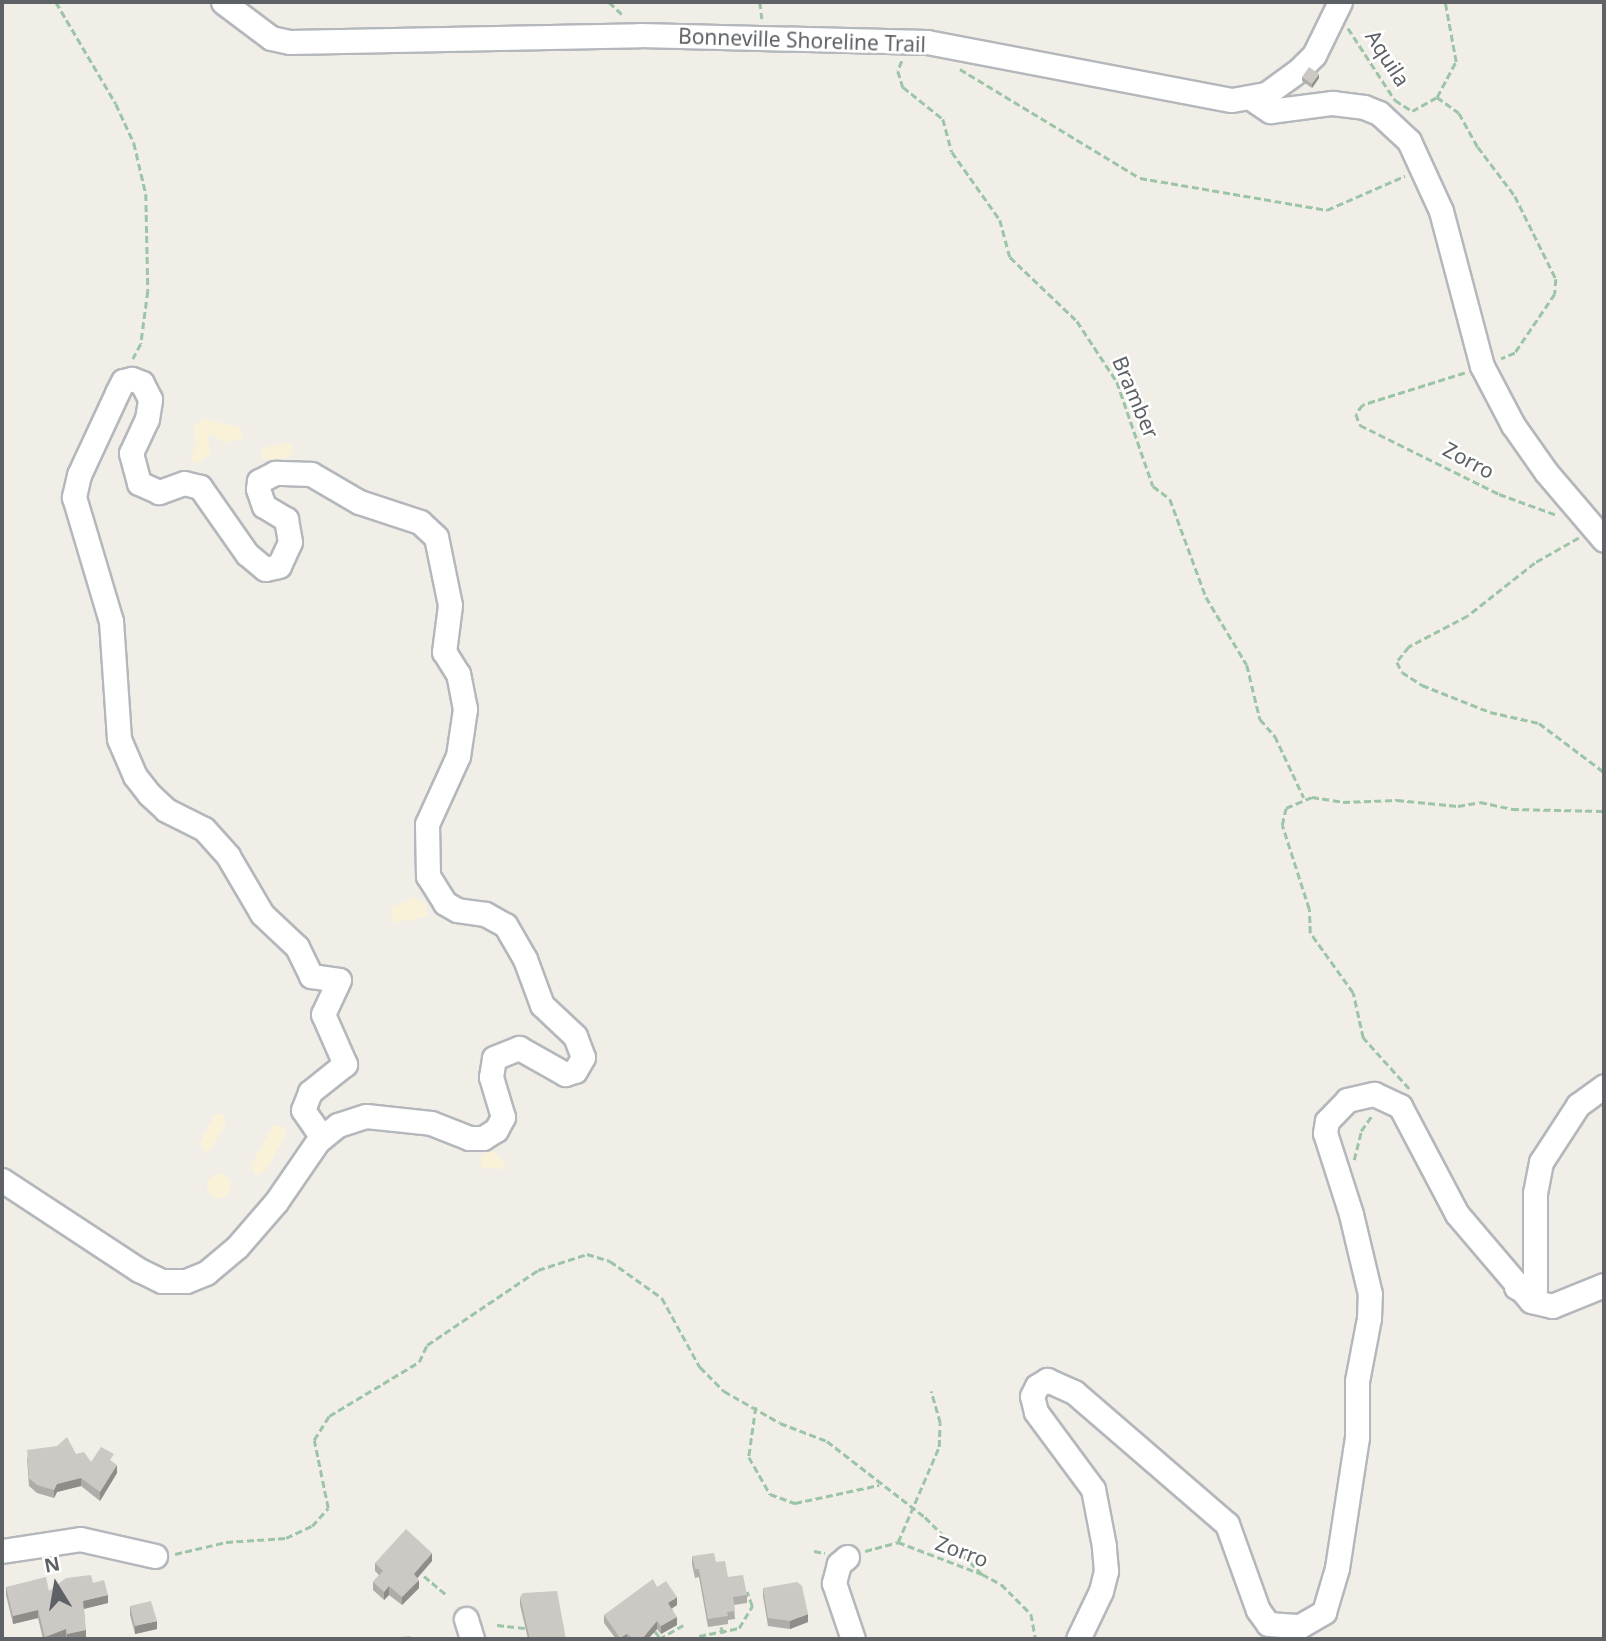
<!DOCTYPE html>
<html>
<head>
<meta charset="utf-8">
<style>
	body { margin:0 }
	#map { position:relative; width:1606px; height:1641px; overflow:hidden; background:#f0eee7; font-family:"Noto Sans",sans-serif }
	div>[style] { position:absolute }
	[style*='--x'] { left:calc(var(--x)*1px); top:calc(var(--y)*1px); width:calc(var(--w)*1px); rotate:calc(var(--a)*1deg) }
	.sand>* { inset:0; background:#faf2d8 }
	.round { border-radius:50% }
	.path>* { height:2.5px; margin-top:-1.25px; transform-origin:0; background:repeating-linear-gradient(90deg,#9cc5a8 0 7px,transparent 0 10.5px) }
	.roads { filter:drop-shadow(2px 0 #b4b7bb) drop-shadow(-2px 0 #b4b7bb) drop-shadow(0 2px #b4b7bb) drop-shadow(0 -2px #b4b7bb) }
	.minor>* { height:23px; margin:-11.5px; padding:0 11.5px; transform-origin:11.5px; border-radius:11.5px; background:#fff }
	.wall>* { inset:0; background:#afada9 }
	.shaded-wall>* { inset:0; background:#8f8d89 }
	.building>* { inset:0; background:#ccc9c4 }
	span { translate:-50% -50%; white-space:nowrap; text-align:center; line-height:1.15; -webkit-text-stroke:5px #fff; paint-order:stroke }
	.street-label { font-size:21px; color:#5e6266 }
	.frame { position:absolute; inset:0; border:4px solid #5e6266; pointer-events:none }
	.north { position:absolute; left:21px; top:1550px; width:70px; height:70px; -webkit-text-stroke:5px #fff; paint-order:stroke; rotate:349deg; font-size:19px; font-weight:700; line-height:28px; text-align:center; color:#5e6266 }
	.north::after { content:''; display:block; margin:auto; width:24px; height:32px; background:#5e6266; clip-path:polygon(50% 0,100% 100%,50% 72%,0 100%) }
</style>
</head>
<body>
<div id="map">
	<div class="sand">
		<i style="clip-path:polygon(204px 418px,240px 428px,243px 437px,225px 443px,212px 434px,208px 437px,210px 455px,197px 464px,190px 459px,196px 445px,193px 427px)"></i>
		<i style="clip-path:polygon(287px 443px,292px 445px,292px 454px,281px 460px,262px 458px,263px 448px)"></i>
		<i style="clip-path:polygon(413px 898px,426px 904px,428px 916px,393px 923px,391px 908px)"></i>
		<i style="clip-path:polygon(215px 1114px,223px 1114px,226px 1123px,207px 1155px,200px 1143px)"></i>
		<i style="clip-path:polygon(273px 1126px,283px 1126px,286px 1134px,267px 1169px,256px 1176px,251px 1166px)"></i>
		<i style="clip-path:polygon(492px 1150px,505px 1164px,504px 1169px,481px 1168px,481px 1156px)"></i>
		<i class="round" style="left:207px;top:1174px;width:24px;height:24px"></i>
	</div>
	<div class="path">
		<i style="--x:56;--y:2;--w:118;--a:59.5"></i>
		<i style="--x:116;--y:104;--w:43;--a:65.2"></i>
		<i style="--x:134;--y:143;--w:52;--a:76.8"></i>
		<i style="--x:146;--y:194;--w:97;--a:88.8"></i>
		<i style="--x:148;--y:291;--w:53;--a:97.5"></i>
		<i style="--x:141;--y:344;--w:17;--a:118"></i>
		<i style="--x:554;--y:2;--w:31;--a:0"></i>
		<i style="--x:609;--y:2;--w:19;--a:43"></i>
		<i style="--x:760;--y:2;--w:17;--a:83"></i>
		<i style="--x:1348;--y:28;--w:86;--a:56.9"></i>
		<i style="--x:1395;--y:100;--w:20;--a:33"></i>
		<i style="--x:1412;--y:111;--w:29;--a:-29"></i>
		<i style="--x:1437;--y:97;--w:40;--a:-62"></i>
		<i style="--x:1456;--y:62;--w:61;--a:-100.4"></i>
		<i style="--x:902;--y:61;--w:11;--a:112"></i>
		<i style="--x:898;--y:71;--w:17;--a:73"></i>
		<i style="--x:903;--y:87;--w:51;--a:38.7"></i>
		<i style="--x:943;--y:119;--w:34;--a:75"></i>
		<i style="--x:952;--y:152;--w:83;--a:54.8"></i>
		<i style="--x:1000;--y:220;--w:38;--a:75"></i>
		<i style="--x:1010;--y:257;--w:93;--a:43.7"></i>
		<i style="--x:1077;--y:321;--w:73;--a:56.7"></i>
		<i style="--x:1117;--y:382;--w:110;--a:70.9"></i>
		<i style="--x:1153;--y:486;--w:21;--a:37"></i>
		<i style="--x:1170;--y:499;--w:104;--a:69.8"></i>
		<i style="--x:1206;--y:597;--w:79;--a:58.9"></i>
		<i style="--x:1247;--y:665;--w:56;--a:76.5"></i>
		<i style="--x:1260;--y:719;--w:23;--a:49"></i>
		<i style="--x:1275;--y:736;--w:68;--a:64.9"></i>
		<i style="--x:960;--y:69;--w:210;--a:31.2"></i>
		<i style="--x:1140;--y:178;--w:190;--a:9.7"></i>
		<i style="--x:1327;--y:210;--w:85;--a:-23.6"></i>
		<i style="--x:1437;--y:97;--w:27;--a:36"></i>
		<i style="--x:1459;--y:113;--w:39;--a:61"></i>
		<i style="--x:1478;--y:147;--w:61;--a:52.9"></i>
		<i style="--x:1515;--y:196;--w:93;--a:63.7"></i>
		<i style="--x:1556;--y:279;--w:15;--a:94"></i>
		<i style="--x:1555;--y:294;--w:71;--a:124.1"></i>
		<i style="--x:1515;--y:353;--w:15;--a:157"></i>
		<i style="--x:1465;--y:373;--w:107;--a:162.6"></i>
		<i style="--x:1363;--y:405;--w:11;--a:128"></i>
		<i style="--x:1356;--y:414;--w:12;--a:70"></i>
		<i style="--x:1360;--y:425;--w:155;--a:26.4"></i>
		<i style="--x:1499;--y:494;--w:62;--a:19.9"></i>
		<i style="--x:1579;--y:538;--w:51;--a:150.4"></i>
		<i style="--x:1535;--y:563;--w:85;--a:141.7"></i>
		<i style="--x:1468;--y:616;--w:67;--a:152.3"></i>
		<i style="--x:1409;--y:647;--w:19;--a:129"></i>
		<i style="--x:1397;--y:662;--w:11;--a:63"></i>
		<i style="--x:1402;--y:672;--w:24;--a:33"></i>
		<i style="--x:1422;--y:685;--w:73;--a:21.7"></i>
		<i style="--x:1490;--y:712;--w:50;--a:12.7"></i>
		<i style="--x:1539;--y:723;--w:81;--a:37"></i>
		<i style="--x:1409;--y:1089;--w:69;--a:-132"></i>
		<i style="--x:1363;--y:1038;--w:46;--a:-102.5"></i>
		<i style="--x:1353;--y:993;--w:74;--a:-125.6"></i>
		<i style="--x:1310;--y:933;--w:24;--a:-92"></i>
		<i style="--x:1309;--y:909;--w:88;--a:-107.8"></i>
		<i style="--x:1282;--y:825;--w:17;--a:-77"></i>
		<i style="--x:1286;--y:808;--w:28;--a:-23"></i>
		<i style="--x:1312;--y:797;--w:31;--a:9"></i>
		<i style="--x:1343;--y:802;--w:54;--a:-2.1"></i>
		<i style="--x:1397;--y:800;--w:61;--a:5.6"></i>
		<i style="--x:1458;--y:806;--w:22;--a:-10"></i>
		<i style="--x:1480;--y:802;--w:33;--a:12"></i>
		<i style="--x:1512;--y:809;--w:92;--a:1.2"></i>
		<i style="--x:1354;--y:1160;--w:30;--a:-76"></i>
		<i style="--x:1361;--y:1131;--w:19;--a:-55"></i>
		<i style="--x:756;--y:1407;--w:50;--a:98"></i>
		<i style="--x:749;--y:1457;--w:43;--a:60.4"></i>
		<i style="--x:770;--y:1494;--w:27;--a:20"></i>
		<i style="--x:795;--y:1503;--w:86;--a:-12.1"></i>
		<i style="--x:898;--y:1542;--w:103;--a:-66.7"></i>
		<i style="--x:939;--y:1447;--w:24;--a:-88"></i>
		<i style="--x:940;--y:1423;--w:33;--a:-106"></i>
		<i style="--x:814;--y:1551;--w:11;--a:10"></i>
		<i style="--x:865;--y:1551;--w:34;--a:-15"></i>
		<i style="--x:898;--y:1542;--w:90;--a:20.9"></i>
		<i style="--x:982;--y:1574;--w:21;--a:28"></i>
		<i style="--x:1001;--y:1584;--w:42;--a:45"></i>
		<i style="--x:1031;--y:1614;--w:25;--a:79"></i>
		<i style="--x:175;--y:1554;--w:52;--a:-13.2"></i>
		<i style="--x:226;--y:1542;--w:60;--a:-3.8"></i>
		<i style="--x:286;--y:1538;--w:29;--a:-25"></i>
		<i style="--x:312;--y:1526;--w:24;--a:-48"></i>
		<i style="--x:328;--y:1508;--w:69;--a:-101.6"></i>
		<i style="--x:314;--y:1440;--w:28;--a:-58"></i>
		<i style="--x:329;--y:1416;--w:105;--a:-31"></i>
		<i style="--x:419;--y:1362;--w:19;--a:-65"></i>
		<i style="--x:427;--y:1345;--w:134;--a:-34"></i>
		<i style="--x:538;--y:1270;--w:52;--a:-18.1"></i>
		<i style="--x:587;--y:1254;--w:24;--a:17"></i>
		<i style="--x:610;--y:1261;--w:64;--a:35.4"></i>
		<i style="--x:662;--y:1298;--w:79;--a:61.2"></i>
		<i style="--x:700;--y:1367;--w:34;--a:45"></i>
		<i style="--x:724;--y:1391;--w:64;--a:29.7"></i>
		<i style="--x:780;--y:1423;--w:50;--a:21"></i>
		<i style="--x:827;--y:1441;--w:124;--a:37.8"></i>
		<i style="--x:925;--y:1517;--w:81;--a:45"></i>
		<i style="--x:424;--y:1576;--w:30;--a:40"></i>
		<i style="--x:497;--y:1625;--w:28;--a:6"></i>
		<i style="--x:721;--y:1627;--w:13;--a:67"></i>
		<i style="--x:655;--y:1631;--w:9;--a:54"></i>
		<i style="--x:699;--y:1636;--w:41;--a:-11.3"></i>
		<i style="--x:739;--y:1628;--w:26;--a:-59"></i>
		<i style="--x:752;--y:1606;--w:15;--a:-110"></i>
		<i style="--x:659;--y:1639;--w:28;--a:-30"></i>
	</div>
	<div class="roads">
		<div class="minor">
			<i style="--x:223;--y:2;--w:60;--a:36.9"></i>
			<i style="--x:271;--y:38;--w:19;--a:12"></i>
			<i style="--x:290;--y:42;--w:350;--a:-1.1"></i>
			<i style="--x:640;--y:35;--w:287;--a:1.4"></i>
			<i style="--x:927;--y:42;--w:310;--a:10.8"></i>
			<i style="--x:1232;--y:100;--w:35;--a:-10"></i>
			<i style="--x:1266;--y:94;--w:41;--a:-36"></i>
			<i style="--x:1299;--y:70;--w:21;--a:-45"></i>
			<i style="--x:1314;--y:55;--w:59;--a:-63.9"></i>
			<i style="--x:1252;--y:99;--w:22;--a:34"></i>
			<i style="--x:1270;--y:111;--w:63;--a:-7.4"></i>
			<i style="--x:1332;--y:103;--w:32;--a:7"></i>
			<i style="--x:1364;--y:107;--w:16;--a:22"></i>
			<i style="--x:1379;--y:113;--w:41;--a:43"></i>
			<i style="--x:1409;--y:141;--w:77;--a:65.4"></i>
			<i style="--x:1441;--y:211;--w:160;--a:75.2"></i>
			<i style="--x:1482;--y:366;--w:67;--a:62.3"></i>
			<i style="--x:1513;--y:425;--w:57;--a:54.9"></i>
			<i style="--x:1546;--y:472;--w:89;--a:49.5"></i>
			<i style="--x:2;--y:1180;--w:164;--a:33.3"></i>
			<i style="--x:139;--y:1270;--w:25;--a:26"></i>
			<i style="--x:162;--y:1281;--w:24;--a:0"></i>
			<i style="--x:186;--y:1281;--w:22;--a:-22"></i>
			<i style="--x:206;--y:1273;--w:40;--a:-40"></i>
			<i style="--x:237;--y:1247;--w:60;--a:-49.1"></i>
			<i style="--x:276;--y:1202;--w:74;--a:-55.5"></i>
			<i style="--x:318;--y:1141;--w:26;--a:-39"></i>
			<i style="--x:338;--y:1125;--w:29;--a:-18"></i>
			<i style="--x:366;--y:1116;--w:65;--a:6.1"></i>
			<i style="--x:431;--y:1123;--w:41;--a:21.5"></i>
			<i style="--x:469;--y:1138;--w:14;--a:0"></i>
			<i style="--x:483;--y:1138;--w:15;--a:-32"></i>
			<i style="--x:496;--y:1130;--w:15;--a:-62"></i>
			<i style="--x:503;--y:1117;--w:42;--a:-106.7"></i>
			<i style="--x:491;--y:1077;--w:19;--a:-81"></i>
			<i style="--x:494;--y:1058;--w:27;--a:-22"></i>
			<i style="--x:519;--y:1048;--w:53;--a:29.5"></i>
			<i style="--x:565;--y:1074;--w:10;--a:-17"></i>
			<i style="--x:575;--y:1071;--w:16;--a:-60"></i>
			<i style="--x:583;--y:1057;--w:22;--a:-111"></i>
			<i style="--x:575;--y:1036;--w:45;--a:-136.8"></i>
			<i style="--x:542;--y:1005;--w:49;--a:-110.3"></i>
			<i style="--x:525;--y:959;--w:39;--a:-120"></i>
			<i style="--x:505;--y:925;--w:23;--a:-151"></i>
			<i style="--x:485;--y:914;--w:28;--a:-172"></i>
			<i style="--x:457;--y:910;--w:14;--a:-150"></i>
			<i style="--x:445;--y:903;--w:32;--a:-122"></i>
			<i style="--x:428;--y:876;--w:52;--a:-91.1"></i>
			<i style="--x:427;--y:824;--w:75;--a:-65.5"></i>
			<i style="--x:458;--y:756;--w:48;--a:-81.5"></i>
			<i style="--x:465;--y:709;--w:36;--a:-101"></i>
			<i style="--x:458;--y:674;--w:26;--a:-122"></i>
			<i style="--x:444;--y:652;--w:47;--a:-82.7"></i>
			<i style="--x:450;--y:605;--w:69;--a:-101.6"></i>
			<i style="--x:436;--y:537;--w:22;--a:-137"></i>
			<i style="--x:420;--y:522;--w:64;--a:-161.8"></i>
			<i style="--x:359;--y:502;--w:56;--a:-149.7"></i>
			<i style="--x:311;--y:474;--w:36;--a:-178"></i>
			<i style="--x:275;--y:473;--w:18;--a:153"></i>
			<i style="--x:259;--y:481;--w:8;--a:97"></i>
			<i style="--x:258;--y:489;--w:18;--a:71"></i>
			<i style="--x:264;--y:506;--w:26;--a:31"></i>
			<i style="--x:286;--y:519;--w:23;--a:80"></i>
			<i style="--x:290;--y:542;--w:26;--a:115"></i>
			<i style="--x:279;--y:566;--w:14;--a:168"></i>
			<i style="--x:265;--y:569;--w:23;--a:-140"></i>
			<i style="--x:247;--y:554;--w:82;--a:-125"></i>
			<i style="--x:200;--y:487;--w:16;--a:-166"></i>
			<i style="--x:184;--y:483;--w:27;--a:160"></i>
			<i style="--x:159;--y:492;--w:22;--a:-156"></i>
			<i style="--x:139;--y:483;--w:31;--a:-105"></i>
			<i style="--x:131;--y:453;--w:38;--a:-65"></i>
			<i style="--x:147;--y:419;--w:20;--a:-81"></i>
			<i style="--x:150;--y:399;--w:18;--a:-117"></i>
			<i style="--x:142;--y:383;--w:11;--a:-158"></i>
			<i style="--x:132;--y:379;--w:9;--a:167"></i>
			<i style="--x:123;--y:381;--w:13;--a:117"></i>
			<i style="--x:117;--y:393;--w:90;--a:114.9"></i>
			<i style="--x:79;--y:475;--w:23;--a:103"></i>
			<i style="--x:74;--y:497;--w:129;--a:73.4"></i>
			<i style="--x:111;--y:621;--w:118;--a:86.1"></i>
			<i style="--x:119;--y:739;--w:40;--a:66.6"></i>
			<i style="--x:135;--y:776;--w:23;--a:52"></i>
			<i style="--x:149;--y:794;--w:23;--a:43"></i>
			<i style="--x:166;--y:810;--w:42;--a:26.6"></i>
			<i style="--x:204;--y:829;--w:36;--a:48"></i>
			<i style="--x:228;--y:856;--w:67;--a:59.6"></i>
			<i style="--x:262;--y:914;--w:48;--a:43.3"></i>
			<i style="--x:297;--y:947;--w:32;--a:64"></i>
			<i style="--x:311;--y:976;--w:28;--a:8"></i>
			<i style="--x:339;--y:980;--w:38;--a:115"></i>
			<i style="--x:323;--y:1014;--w:55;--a:66.3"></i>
			<i style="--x:345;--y:1064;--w:45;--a:141.3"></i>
			<i style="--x:310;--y:1092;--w:19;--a:111"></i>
			<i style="--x:303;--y:1110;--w:33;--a:55"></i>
			<i style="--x:1516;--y:1287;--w:13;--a:27"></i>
			<i style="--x:1528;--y:1293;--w:8;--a:-30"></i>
			<i style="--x:1535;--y:1289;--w:96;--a:-90"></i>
			<i style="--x:1535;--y:1193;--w:32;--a:-79"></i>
			<i style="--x:1541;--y:1162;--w:68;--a:-57"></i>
			<i style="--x:1578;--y:1105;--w:32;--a:-36"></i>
			<i style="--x:2;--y:1551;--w:79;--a:-8.7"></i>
			<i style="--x:80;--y:1539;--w:77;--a:12.8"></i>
			<i style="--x:847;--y:1557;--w:11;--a:139"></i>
			<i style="--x:839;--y:1564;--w:20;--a:105"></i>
			<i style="--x:834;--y:1583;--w:59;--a:71.3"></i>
			<i style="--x:466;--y:1619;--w:21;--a:73"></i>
			<i style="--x:1078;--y:1639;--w:53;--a:-64.4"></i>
			<i style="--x:1101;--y:1591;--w:21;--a:-76"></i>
			<i style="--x:1106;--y:1571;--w:25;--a:-95"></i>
			<i style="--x:1104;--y:1546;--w:58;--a:-100.9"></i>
			<i style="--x:1093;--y:1489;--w:96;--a:-126.5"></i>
			<i style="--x:1036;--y:1412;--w:16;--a:-104"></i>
			<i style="--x:1032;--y:1396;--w:11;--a:-63"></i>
			<i style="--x:1037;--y:1386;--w:12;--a:-31"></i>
			<i style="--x:1047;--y:1380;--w:30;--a:24"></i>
			<i style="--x:1074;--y:1392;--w:202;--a:40.8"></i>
			<i style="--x:1227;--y:1524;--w:91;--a:70.2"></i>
			<i style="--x:1258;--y:1610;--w:17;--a:54"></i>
			<i style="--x:1268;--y:1624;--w:32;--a:4"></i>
			<i style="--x:1300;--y:1626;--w:28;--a:-30"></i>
			<i style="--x:1324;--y:1612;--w:46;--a:-73.5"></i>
			<i style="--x:1337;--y:1568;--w:133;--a:-81.3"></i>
			<i style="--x:1357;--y:1437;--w:56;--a:-90"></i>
			<i style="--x:1357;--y:1381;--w:64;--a:-79.2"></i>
			<i style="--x:1369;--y:1318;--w:24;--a:-88"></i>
			<i style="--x:1370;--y:1294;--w:82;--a:-103.4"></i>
			<i style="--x:1351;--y:1214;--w:85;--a:-107.8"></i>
			<i style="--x:1325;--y:1133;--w:12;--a:-81"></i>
			<i style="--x:1327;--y:1121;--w:29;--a:-46"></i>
			<i style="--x:1347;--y:1100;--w:28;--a:-13"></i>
			<i style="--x:1374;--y:1094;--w:29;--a:25"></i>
			<i style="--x:1400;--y:1106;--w:122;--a:62.2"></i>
			<i style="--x:1457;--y:1214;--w:114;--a:49.6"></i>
			<i style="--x:1531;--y:1301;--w:22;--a:13"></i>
			<i style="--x:1552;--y:1306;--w:56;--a:-22"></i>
		</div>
	</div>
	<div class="wall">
		<i style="clip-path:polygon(1302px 77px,1319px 78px,1312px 88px,1302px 81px)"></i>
		<i style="clip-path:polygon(76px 1454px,91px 1462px,114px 1463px,117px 1473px,100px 1501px,81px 1486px,57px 1492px,54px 1498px,37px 1493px,29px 1486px,27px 1458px)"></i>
		<i style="clip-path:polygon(692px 1556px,716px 1562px,728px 1577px,747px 1595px,747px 1603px,734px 1605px,735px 1619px,728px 1620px,728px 1624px,708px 1627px,699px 1577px,695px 1578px,692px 1564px)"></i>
		<i style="clip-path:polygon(432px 1561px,417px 1578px,419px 1588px,402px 1605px,389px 1595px,384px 1600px,373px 1590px,373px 1582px,379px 1575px,375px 1571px,375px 1563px)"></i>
		<i style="clip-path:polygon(93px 1583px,108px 1603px,84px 1609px,86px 1638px,80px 1639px,67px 1639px,66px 1637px,61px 1639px,43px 1639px,38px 1618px,13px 1624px,6px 1595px,6px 1587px,49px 1591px)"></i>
		<i style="clip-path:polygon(657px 1587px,677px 1605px,672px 1608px,677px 1625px,661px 1634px,657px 1629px,648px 1639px,616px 1639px,604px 1623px,604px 1615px)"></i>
		<i style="clip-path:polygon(763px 1588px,808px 1622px,790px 1629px,768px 1626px,763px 1596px)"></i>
		<i style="clip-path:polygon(520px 1597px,566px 1639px,528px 1639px,520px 1605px)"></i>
		<i style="clip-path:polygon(130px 1606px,157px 1629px,135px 1634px,130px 1615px)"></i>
	</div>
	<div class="shaded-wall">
		<i style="clip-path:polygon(1319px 74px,1319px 78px,1312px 88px,1312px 84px)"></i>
		<i style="clip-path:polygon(117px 1465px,117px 1473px,100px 1501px,100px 1492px)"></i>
		<i style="clip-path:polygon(81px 1478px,81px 1486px,57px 1492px,54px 1498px,54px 1490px,57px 1484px)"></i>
		<i style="clip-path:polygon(432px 1553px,432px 1561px,414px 1582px,414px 1574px)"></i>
		<i style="clip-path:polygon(419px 1580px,419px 1588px,402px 1605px,402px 1597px)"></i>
		<i style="clip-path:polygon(389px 1586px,389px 1595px,384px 1600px,384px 1592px)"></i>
		<i style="clip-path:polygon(108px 1595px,108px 1603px,83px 1609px,83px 1601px)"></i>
		<i style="clip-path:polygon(677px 1597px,677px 1605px,668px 1611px,668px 1603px)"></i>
		<i style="clip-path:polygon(38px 1610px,38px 1618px,13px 1624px,13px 1616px)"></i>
		<i style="clip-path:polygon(808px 1614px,808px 1622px,790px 1629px,790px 1621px)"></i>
		<i style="clip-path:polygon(677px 1617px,677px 1625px,661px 1634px,661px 1626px)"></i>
		<i style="clip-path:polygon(157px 1621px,157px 1629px,135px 1634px,135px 1626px)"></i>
		<i style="clip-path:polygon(657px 1621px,657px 1629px,648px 1639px,642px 1639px)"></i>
		<i style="clip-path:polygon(66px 1629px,66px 1637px,61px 1639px,45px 1639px,45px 1637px)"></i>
		<i style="clip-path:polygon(86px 1630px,86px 1638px,80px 1639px,67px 1639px,67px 1634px)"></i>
		<i style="clip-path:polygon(627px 1634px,627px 1639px,620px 1639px,620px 1638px)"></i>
	</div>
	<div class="building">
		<i style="clip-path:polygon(1309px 67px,1319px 74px,1312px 84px,1302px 77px)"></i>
		<i style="clip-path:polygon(67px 1437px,76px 1454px,84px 1452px,91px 1462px,101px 1447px,114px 1454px,110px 1460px,117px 1465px,100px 1492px,81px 1478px,57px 1484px,54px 1490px,37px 1485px,29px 1478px,27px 1450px,57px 1446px)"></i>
		<i style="clip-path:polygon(406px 1529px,432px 1553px,414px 1574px,419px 1580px,402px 1597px,389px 1586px,384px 1592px,373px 1582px,383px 1571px,375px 1563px)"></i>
		<i style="clip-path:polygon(714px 1553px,716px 1562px,725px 1561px,728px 1577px,743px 1575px,747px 1595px,733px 1597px,735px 1611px,727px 1612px,728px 1616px,708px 1619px,699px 1569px,695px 1569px,692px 1556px)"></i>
		<i style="clip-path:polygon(91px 1575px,93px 1583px,104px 1580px,108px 1595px,83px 1601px,86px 1630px,67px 1634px,66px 1629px,45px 1637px,38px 1610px,13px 1616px,6px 1587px,46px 1577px,49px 1591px,66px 1578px)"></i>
		<i style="clip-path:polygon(653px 1579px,657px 1587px,666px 1581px,677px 1597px,668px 1603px,677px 1617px,661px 1626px,657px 1621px,642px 1639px,634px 1639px,627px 1634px,620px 1638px,604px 1615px)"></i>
		<i style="clip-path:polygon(797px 1582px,802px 1586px,808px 1614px,790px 1621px,768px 1618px,763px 1588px)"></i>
		<i style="clip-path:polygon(557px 1591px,566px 1639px,530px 1639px,520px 1597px,523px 1593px)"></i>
		<i style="clip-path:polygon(151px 1601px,157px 1621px,135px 1626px,130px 1606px)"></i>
		<i style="clip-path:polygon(410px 1636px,415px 1639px,381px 1639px)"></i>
	</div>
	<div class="street-label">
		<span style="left:802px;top:40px;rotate:2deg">Bonneville Shoreline Trail</span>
		<span style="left:1388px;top:58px;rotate:57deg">Aquila</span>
		<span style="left:1136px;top:397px;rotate:67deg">Bramber</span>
		<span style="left:1469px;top:460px;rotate:28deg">Zorro</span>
		<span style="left:962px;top:1551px;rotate:20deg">Zorro</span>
	</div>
	<div class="frame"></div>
	<div class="north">N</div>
</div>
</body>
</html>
